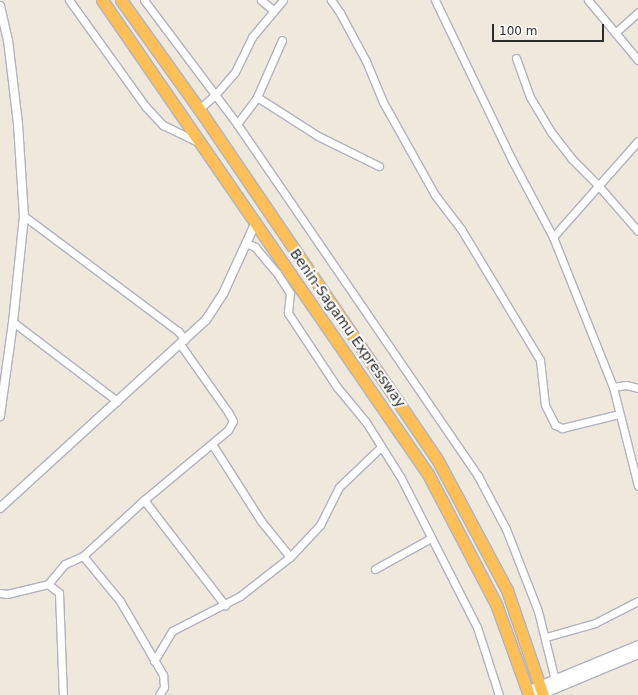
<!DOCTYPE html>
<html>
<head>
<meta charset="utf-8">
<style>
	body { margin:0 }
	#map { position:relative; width:638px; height:695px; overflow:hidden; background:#efe8dd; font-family:"DejaVu Sans",sans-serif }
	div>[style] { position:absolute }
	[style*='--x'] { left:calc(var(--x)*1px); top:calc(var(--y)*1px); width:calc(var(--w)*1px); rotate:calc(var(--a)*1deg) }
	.roads { filter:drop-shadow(1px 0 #b1b3c1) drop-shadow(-1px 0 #b1b3c1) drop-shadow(0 1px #b1b3c1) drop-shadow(0 -1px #b1b3c1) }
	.minor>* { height:7px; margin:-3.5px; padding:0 3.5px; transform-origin:3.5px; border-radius:3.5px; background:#fff }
	.tertiary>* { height:8px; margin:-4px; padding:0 4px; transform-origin:4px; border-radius:4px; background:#fff }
	.secondary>* { height:9px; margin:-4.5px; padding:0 4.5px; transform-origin:4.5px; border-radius:4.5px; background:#fff }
	.trunk>* { height:11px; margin:-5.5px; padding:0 5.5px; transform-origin:5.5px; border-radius:5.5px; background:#fec056 }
	span { translate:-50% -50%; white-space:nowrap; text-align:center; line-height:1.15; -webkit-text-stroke:4px #fff; paint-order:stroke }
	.street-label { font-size:14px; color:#2c2c2c }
	.scale { position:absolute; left:492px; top:24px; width:112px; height:18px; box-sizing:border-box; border:2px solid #2c2c2c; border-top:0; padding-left:5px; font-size:12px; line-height:14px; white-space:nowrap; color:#2c2c2c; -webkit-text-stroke:3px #fff; paint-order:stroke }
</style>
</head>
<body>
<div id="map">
	<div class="roads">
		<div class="minor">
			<i style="--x:69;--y:0;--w:132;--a:54.3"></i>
			<i style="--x:146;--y:107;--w:25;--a:47"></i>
			<i style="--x:163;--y:125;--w:39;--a:26"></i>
			<i style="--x:144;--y:0;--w:155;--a:53.1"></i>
			<i style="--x:237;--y:124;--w:427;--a:55.6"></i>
			<i style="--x:478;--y:476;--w:60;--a:62.2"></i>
			<i style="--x:506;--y:529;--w:88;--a:68.7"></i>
			<i style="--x:538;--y:611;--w:71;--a:76.2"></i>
			<i style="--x:261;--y:0;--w:16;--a:40"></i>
			<i style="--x:331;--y:0;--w:16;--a:55"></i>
			<i style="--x:340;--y:13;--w:55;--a:61.6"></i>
			<i style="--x:366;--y:61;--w:44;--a:67.5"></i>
			<i style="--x:383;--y:102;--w:107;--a:60.8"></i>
			<i style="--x:435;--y:195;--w:43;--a:52.6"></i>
			<i style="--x:461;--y:229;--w:153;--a:58.9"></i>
			<i style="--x:540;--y:360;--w:45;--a:83.7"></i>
			<i style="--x:545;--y:405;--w:22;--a:63"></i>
			<i style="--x:555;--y:425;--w:8;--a:23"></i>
			<i style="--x:562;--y:428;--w:59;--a:-13.8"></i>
			<i style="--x:435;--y:0;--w:178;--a:64.3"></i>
			<i style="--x:512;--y:160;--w:87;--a:62"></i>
			<i style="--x:553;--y:237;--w:162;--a:68.2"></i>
			<i style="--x:613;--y:387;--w:102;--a:75.8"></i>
			<i style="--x:588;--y:0;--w:78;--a:50.2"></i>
			<i style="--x:615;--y:33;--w:31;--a:-42"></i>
			<i style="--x:516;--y:58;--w:41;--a:70.3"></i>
			<i style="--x:530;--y:97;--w:41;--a:59"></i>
			<i style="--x:551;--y:132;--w:33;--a:52"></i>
			<i style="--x:571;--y:158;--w:37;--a:45"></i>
			<i style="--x:597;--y:184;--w:62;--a:48.9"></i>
			<i style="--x:257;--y:97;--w:72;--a:32.6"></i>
			<i style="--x:318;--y:136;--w:68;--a:26.2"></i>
			<i style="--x:199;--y:109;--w:21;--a:-41"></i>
			<i style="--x:215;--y:95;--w:30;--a:-49"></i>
			<i style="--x:235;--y:72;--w:39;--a:-64"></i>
			<i style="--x:252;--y:37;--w:48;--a:-50"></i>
			<i style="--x:237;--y:124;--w:34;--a:-53"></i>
			<i style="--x:257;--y:97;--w:62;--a:-66.3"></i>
			<i style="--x:24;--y:216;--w:192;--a:36.8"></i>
			<i style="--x:178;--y:331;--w:11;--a:52"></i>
			<i style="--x:553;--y:237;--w:128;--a:-48.5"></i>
			<i style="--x:246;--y:243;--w:10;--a:24"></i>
			<i style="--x:255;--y:247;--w:34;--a:50"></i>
			<i style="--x:277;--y:273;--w:24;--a:57"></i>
			<i style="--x:290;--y:293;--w:20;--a:96"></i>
			<i style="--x:288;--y:313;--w:89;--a:56.5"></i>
			<i style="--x:337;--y:387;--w:45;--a:50.4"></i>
			<i style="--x:366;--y:422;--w:66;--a:58"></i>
			<i style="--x:401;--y:478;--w:167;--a:63"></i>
			<i style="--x:477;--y:627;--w:71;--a:72.1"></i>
			<i style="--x:13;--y:322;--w:131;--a:37.2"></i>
			<i style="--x:613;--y:387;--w:13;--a:-9"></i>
			<i style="--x:626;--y:385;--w:12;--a:14"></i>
			<i style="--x:212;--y:444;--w:91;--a:57.5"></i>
			<i style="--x:261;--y:521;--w:46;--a:51.1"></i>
			<i style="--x:144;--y:500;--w:133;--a:52.4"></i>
			<i style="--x:83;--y:556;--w:58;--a:50.6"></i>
			<i style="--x:120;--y:601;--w:86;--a:59.8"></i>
			<i style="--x:163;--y:675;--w:12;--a:85"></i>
			<i style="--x:164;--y:687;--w:9;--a:122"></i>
			<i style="--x:375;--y:569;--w:64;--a:-29"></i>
			<i style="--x:48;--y:584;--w:14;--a:39"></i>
			<i style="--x:59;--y:593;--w:102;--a:87.8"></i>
			<i style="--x:0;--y:593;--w:7;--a:8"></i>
			<i style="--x:7;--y:594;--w:42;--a:-13.7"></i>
			<i style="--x:48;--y:584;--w:26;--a:-50"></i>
			<i style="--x:65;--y:564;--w:20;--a:-24"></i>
			<i style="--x:83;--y:556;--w:83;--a:-42.6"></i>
			<i style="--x:144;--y:500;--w:109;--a:-39.8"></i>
			<i style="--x:228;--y:430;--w:10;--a:-61"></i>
			<i style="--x:233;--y:421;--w:10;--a:-119"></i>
			<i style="--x:228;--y:412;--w:83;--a:-125.2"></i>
			<i style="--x:546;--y:637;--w:51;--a:-15.9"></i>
			<i style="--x:595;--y:623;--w:48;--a:-27.1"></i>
			<i style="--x:154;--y:661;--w:35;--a:-59"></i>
			<i style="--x:172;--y:631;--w:76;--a:-27.2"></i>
			<i style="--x:240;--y:596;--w:63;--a:-38"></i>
			<i style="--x:290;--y:557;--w:44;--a:-46.8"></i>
			<i style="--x:320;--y:525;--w:42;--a:-63.4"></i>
			<i style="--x:339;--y:487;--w:58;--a:-43.6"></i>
		</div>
		<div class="tertiary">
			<i style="--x:0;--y:6;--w:35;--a:77"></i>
			<i style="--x:8;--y:40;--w:85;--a:83.2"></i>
			<i style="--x:18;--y:124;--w:92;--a:86.3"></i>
			<i style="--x:24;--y:216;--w:107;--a:95.9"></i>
			<i style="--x:13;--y:322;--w:95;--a:97.9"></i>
			<i style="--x:0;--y:508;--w:279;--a:-42.4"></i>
			<i style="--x:206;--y:320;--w:31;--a:-57"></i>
			<i style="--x:223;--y:294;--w:79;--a:-65.4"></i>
		</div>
		<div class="secondary">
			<i style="--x:527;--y:691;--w:120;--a:-22.5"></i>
			<i style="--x:537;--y:695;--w:109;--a:-22.6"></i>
		</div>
		<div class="trunk">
			<i style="--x:102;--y:0;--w:575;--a:55.48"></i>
			<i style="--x:428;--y:474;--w:147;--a:62.4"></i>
			<i style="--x:496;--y:604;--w:97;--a:70.1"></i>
			<i style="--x:121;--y:0;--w:134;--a:54.4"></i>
			<i style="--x:199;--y:109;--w:423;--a:55.8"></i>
			<i style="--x:437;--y:459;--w:149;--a:61.9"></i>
			<i style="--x:507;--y:590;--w:111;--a:71.1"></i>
		</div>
	</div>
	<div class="street-label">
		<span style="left:348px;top:328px;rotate:55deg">Benin-Sagamu Expressway</span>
	</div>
	<div class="scale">100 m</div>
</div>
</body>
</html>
